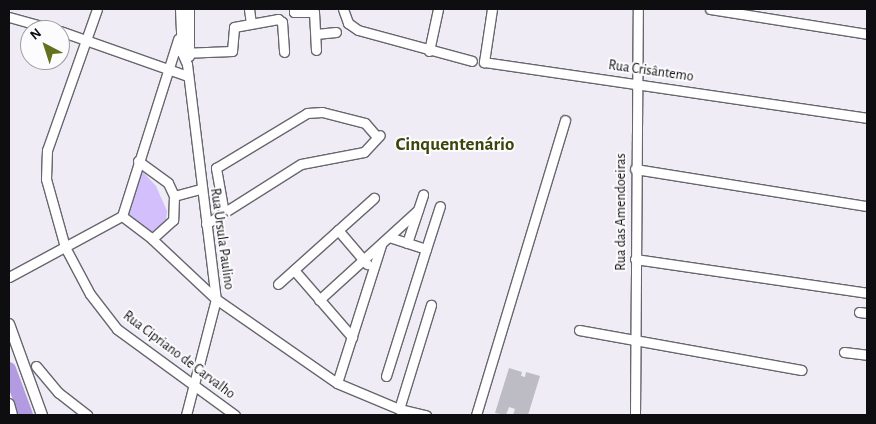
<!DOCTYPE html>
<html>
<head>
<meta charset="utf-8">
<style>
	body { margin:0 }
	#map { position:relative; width:876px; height:424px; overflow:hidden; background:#efecf5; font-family:"Alegreya Sans",sans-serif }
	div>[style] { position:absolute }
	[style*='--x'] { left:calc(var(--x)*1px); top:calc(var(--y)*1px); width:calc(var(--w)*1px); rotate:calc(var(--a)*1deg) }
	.green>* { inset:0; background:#d3bffb }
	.river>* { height:14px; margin:-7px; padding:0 7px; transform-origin:7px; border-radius:7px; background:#b39be1 }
	.building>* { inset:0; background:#bdbbc3 }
	.roads { filter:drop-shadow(1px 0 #68666d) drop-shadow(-1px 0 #68666d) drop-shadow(0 1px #68666d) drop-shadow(0 -1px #68666d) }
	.minor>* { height:9px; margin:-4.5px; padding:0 4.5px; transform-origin:4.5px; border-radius:4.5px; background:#fff }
	.major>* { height:10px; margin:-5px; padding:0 5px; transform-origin:5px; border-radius:5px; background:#fff }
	span { translate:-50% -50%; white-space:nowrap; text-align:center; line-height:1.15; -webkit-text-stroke:4px #fcfbfe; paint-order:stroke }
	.street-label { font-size:14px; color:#0e0d10 }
	.district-label { font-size:19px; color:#3b450a; font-weight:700 }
	.frame { position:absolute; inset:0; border:10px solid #0e0d10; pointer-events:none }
	.north { position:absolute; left:20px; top:20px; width:50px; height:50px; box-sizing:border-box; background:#fcfbfe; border:1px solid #9d9c9f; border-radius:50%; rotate:320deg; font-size:14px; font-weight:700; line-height:20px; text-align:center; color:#0e0d10 }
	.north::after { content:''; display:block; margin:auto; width:18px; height:22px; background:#62711d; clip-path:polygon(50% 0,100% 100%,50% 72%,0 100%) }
</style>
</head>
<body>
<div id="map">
	<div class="green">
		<i style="clip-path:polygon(142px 171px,156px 186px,167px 211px,166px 222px,152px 234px,131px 220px,127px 207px)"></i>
	</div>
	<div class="river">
		<i style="--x:9;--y:369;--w:49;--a:69.7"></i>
	</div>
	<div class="building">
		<i style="clip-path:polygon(509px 368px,522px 372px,521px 376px,525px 377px,526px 372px,540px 376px,528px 415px,513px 415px,515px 409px,509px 407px,506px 415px,495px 413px)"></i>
	</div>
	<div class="roads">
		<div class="minor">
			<i style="--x:97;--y:9;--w:150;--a:109.5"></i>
			<i style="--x:47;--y:150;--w:29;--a:92"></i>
			<i style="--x:46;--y:179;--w:71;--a:74.4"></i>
			<i style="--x:65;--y:247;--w:53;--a:62"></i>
			<i style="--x:90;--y:294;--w:44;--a:52.4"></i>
			<i style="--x:117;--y:329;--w:146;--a:36.1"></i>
			<i style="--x:180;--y:9;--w:44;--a:87.4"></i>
			<i style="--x:182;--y:53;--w:12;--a:66"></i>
			<i style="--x:187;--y:64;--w:237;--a:83"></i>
			<i style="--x:216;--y:299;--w:120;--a:104.5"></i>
			<i style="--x:189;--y:9;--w:47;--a:90"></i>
			<i style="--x:249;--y:9;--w:14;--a:82"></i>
			<i style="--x:294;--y:9;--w:3;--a:90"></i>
			<i style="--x:294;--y:12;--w:20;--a:0"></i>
			<i style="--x:314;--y:12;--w:38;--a:87"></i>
			<i style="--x:343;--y:9;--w:15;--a:70"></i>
			<i style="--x:348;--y:23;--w:12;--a:35"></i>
			<i style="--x:358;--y:30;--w:118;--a:15.2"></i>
			<i style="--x:492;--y:9;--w:54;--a:98.6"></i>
			<i style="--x:484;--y:62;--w:387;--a:8.3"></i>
			<i style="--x:710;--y:9;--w:159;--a:9"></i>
			<i style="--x:9;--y:17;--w:49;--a:15.5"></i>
			<i style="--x:60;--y:31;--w:136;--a:19.4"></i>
			<i style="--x:316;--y:34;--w:20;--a:-6"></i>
			<i style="--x:429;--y:51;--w:43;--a:-77.9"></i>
			<i style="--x:182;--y:53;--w:50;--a:-2.3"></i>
			<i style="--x:232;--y:51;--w:24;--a:-85"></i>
			<i style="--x:234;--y:27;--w:45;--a:-10.3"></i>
			<i style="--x:278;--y:19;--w:5;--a:37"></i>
			<i style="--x:282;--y:22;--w:30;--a:86"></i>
			<i style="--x:138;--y:161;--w:37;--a:36"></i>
			<i style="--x:168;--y:183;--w:14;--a:65"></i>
			<i style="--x:174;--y:196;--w:24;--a:92"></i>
			<i style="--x:173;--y:220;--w:28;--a:138"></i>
			<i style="--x:635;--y:169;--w:235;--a:9.1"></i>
			<i style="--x:174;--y:196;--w:28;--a:-15"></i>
			<i style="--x:224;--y:213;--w:46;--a:-100.1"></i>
			<i style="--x:216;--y:168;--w:106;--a:-31.1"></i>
			<i style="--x:307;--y:113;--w:15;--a:-4"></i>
			<i style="--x:322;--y:112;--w:44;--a:14.3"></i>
			<i style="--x:365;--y:123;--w:18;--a:49"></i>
			<i style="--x:122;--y:216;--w:38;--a:37"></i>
			<i style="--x:152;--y:239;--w:88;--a:43.2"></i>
			<i style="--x:216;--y:299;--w:147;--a:34.8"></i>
			<i style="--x:337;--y:383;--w:67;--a:22.8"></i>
			<i style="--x:399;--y:409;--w:28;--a:13"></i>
			<i style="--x:122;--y:216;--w:186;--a:-72.4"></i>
			<i style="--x:206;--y:224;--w:112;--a:-32.3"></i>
			<i style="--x:301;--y:164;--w:64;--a:-10.8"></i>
			<i style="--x:364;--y:152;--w:23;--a:-47"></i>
			<i style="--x:338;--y:230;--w:45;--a:49.5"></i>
			<i style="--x:389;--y:237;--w:39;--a:18"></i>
			<i style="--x:426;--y:249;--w:45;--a:-72"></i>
			<i style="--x:407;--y:243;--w:51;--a:-71.6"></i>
			<i style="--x:635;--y:259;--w:234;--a:8.3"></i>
			<i style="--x:294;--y:270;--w:89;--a:49.1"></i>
			<i style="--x:9;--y:277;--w:128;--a:-28.4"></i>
			<i style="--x:278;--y:284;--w:129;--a:-41.9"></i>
			<i style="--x:319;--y:300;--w:134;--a:-42.3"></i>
			<i style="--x:859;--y:312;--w:8;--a:7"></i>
			<i style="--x:579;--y:330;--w:226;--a:10.2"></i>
			<i style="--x:844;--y:352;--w:23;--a:7"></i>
			<i style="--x:36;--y:366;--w:35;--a:50"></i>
			<i style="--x:59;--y:393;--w:36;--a:38"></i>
			<i style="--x:386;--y:376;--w:133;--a:-72.5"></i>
			<i style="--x:337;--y:383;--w:145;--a:-72.3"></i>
			<i style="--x:399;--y:409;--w:109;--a:-72.9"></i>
			<i style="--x:476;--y:415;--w:308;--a:-73.2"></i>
			<i style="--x:635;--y:415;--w:406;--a:-89.6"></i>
		</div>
		<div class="major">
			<i style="--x:9;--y:324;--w:97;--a:70.1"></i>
			<i style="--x:9;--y:404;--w:11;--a:75"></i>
		</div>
	</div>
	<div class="street-label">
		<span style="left:651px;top:71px;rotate:8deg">Rua Crisântemo</span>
		<span style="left:621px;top:212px;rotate:-90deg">Rua das Amendoeiras</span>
		<span style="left:222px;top:239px;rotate:82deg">Rua Úrsula Paulino</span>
		<span style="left:179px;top:355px;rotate:37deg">Rua Cipriano de Carvalho</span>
	</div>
	<div class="district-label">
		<span style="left:455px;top:145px">Cinquentenário</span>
	</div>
	<div class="frame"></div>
	<div class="north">N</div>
</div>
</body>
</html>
